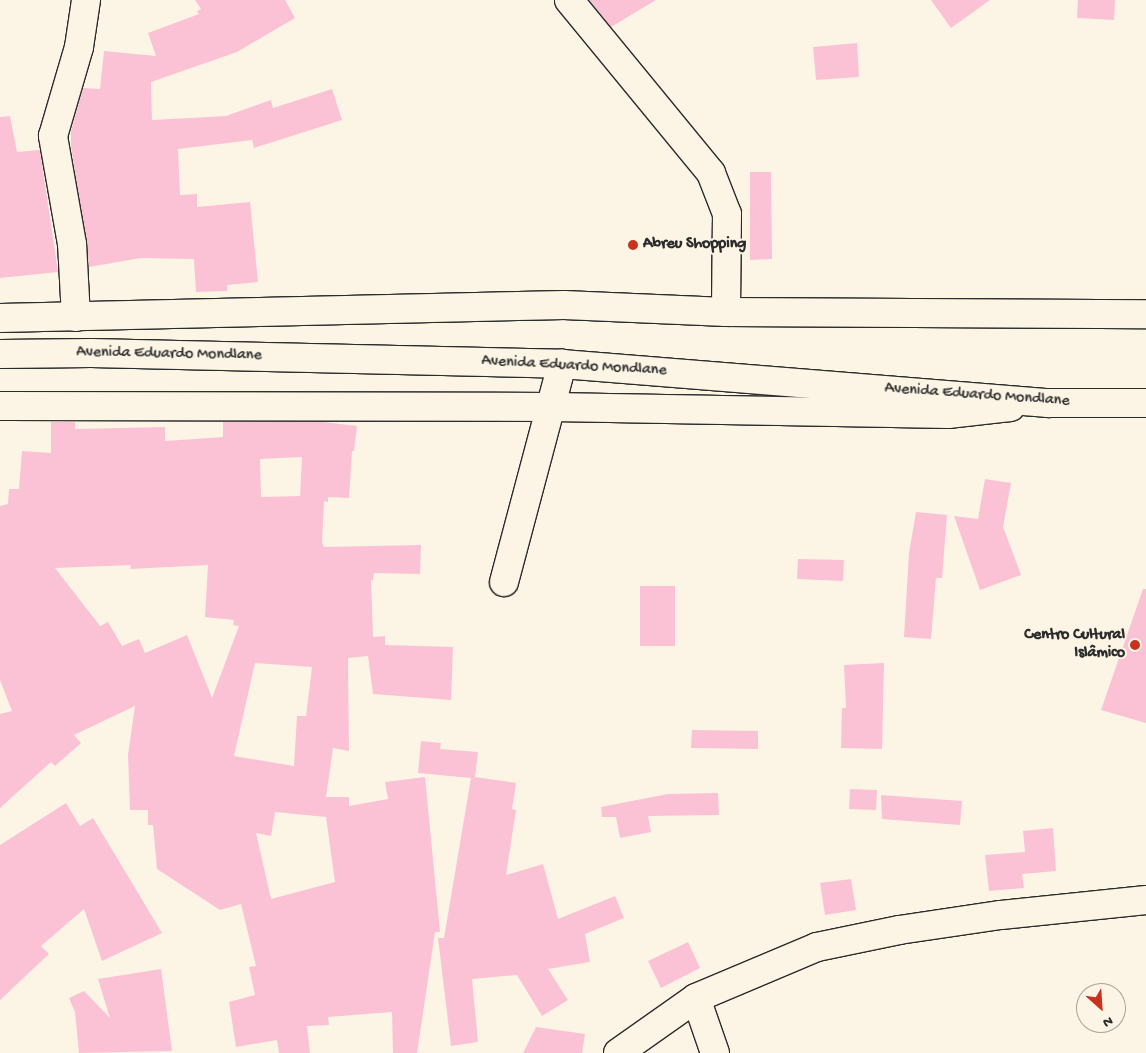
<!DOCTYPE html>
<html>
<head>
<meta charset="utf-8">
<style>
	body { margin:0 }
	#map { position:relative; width:1146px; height:1053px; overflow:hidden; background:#fcf5e5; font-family:"Gochi Hand",sans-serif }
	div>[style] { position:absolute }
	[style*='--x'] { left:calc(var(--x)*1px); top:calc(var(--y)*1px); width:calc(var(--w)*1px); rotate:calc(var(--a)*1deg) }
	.building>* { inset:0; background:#fbc2d6 }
	.roads { filter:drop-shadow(1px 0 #2b2b2b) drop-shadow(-1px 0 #2b2b2b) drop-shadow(0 1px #2b2b2b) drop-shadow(0 -1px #2b2b2b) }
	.minor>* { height:28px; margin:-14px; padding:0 14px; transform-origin:14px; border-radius:14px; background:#fcf5e5 }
	.secondary>* { height:28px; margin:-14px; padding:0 14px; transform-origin:14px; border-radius:14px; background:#fcf5e5 }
	.dots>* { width:14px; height:14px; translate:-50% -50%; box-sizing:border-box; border:2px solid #fcf5e5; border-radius:50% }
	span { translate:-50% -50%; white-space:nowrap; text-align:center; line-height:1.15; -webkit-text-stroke:4px #fcf5e5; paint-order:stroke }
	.poi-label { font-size:16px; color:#2b2b2b; font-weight:700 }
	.left { translate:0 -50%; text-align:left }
	.right { translate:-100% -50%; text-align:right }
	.street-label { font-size:16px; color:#2b2b2b }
	.north { position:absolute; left:1076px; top:983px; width:50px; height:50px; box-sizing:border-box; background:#fcf5e5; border:1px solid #a8a49b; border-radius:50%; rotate:154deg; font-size:14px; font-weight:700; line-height:20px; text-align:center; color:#2b2b2b }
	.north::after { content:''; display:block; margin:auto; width:18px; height:22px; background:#c8321e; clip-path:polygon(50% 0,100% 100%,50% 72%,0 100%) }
</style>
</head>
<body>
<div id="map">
	<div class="building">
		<i style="clip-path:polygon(195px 0,285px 0,295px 18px,237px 52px,151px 82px,152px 120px,226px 116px,271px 100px,273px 108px,332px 89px,342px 120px,254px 148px,252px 140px,178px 149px,180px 195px,197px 194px,197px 207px,250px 202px,258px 282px,227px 285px,227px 291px,196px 292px,194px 259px,141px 258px,89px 267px,71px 146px,71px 131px,83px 88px,100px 89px,104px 51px,156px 56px,148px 33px,199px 14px,197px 11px,201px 9px)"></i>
		<i style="clip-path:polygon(589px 0,656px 0,611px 27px)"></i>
		<i style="clip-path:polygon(931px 0,990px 0,951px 28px)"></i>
		<i style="clip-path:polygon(1078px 0,1115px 0,1114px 20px,1077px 18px)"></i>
		<i style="clip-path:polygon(857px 43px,859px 77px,816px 80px,813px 47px)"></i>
		<i style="clip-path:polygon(10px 116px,17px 152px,40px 150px,58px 272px,0 278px,0 117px)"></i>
		<i style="clip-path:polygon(750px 172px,771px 172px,772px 259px,750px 260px)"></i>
		<i style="clip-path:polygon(evenodd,51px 422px,75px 422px,75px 429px,165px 427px,165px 441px,223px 437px,223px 422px,324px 422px,357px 426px,354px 451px,352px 451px,349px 498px,328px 497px,328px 502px,324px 501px,322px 543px,324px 547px,421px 545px,420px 574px,374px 573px,373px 580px,371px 580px,373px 637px,385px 636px,385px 645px,453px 647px,451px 700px,373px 694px,368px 656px,348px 658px,349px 751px,333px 748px,326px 797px,349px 797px,349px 806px,388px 799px,385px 782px,425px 777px,440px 932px,435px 932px,417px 1053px,393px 1053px,392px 1012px,328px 1017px,329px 1025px,307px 1026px,310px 1053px,279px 1053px,277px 1040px,236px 1047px,229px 1002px,255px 995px,249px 967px,256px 966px,241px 904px,220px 910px,157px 869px,153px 825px,148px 825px,148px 810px,130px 810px,128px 755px,135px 706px,74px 735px,81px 743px,55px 766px,51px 762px,0 808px,0 714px,12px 711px,0 680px,0 506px,8px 504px,9px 489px,19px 489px,22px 451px,51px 453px,51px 422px,302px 457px,300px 496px,261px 497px,260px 459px,302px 457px,51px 422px,131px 565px,130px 569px,208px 565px,205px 617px,234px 620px,233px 625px,239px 626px,212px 698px,187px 635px,145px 653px,139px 639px,122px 646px,108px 622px,100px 626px,55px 568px,131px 565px,51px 422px,255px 663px,312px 667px,306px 716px,297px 716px,294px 766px,234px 756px,255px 663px,51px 422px,275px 812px,326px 817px,335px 882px,271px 899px,256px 833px,271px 836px,275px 812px)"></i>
		<i style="clip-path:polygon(985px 479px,1011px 483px,1003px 527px,1021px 575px,980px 590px,954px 516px,978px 519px)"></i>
		<i style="clip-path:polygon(916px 512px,947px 515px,942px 578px,936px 578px,931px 639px,904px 637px,909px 553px)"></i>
		<i style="clip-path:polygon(798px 559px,844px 560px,843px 581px,797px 579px)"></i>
		<i style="clip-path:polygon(640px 586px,675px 586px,675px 646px,640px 646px)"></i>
		<i style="clip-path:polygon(1143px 589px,1146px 589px,1146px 723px,1101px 710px)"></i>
		<i style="clip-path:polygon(884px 663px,882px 749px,841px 748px,842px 708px,846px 708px,844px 665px)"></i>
		<i style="clip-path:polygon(692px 730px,758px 731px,758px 749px,691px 748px)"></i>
		<i style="clip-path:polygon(421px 741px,441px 743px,440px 749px,478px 752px,475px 777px,516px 783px,512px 809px,516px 810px,506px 875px,543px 864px,558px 919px,615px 896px,624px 918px,585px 934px,590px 962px,548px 969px,568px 1000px,542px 1016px,517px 975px,472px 979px,478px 1042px,451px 1046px,438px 938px,444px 938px,471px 778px,418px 773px)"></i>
		<i style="clip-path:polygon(850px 789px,877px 790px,876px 810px,849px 809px)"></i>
		<i style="clip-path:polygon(718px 793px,719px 815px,648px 816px,651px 832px,620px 838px,616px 817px,602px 817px,601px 807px,668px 794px)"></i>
		<i style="clip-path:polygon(881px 795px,962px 801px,960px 825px,882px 819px)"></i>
		<i style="clip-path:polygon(66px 803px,80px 826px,93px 818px,162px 933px,102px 961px,84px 909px,41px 946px,49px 954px,0 1000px,0 845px)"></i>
		<i style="clip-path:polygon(1053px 828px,1056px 871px,1022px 874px,1024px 888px,989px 891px,985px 855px,1025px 852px,1023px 831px)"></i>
		<i style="clip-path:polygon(851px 879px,856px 910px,825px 915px,820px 883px)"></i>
		<i style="clip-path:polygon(688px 942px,700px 968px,661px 988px,648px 961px)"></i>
		<i style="clip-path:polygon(161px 969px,172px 1051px,79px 1053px,75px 1012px,69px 998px,84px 991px,110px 1018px,98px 979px)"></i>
		<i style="clip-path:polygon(536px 1027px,585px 1034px,582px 1053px,523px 1053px)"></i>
	</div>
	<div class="roads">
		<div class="minor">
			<i style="--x:569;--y:0;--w:224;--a:50.6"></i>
			<i style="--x:711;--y:173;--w:44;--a:68.7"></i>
			<i style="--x:727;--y:214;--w:98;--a:90.6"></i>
			<i style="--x:76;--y:317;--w:73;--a:-93.1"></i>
			<i style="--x:72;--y:244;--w:110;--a:-100"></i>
			<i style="--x:53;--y:136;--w:93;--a:-73.7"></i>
			<i style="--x:79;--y:47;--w:48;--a:-81.5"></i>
			<i style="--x:0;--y:406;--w:553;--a:0.1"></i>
			<i style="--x:553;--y:407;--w:395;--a:1"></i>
			<i style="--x:948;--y:414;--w:63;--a:-6.3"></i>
			<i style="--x:504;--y:582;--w:226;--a:-75.1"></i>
			<i style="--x:696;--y:998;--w:58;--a:70.9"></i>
			<i style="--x:618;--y:1053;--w:95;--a:-35.2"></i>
			<i style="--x:696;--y:998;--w:131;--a:-22.9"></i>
			<i style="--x:817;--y:947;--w:84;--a:-11.7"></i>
			<i style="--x:899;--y:930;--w:103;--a:-8.4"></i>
			<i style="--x:1001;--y:915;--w:146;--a:-5.9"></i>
		</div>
		<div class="secondary">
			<i style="--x:0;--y:318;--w:564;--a:-1.32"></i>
			<i style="--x:564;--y:305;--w:162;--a:2.5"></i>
			<i style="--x:726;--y:312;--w:420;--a:0.3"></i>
			<i style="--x:0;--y:354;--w:91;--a:-0.6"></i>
			<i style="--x:91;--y:353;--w:471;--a:1.3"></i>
			<i style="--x:562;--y:364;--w:488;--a:4.6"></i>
			<i style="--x:1048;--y:403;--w:98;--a:0"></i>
		</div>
	</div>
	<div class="dots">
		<i style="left:633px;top:245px;background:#c8321e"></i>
		<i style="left:1135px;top:645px;background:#c8321e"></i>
	</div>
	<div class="poi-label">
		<span class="left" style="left:643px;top:245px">Abreu Shopping</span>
		<span class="right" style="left:1125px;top:645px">Centro Cultural<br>Islâmico</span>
	</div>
	<div class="street-label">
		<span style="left:169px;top:355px;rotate:1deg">Avenida Eduardo Mondlane</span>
		<span style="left:574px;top:367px;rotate:3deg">Avenida Eduardo Mondlane</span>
		<span style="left:977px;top:396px;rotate:4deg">Avenida Eduardo Mondlane</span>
	</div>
	<div class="north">N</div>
</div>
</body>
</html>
